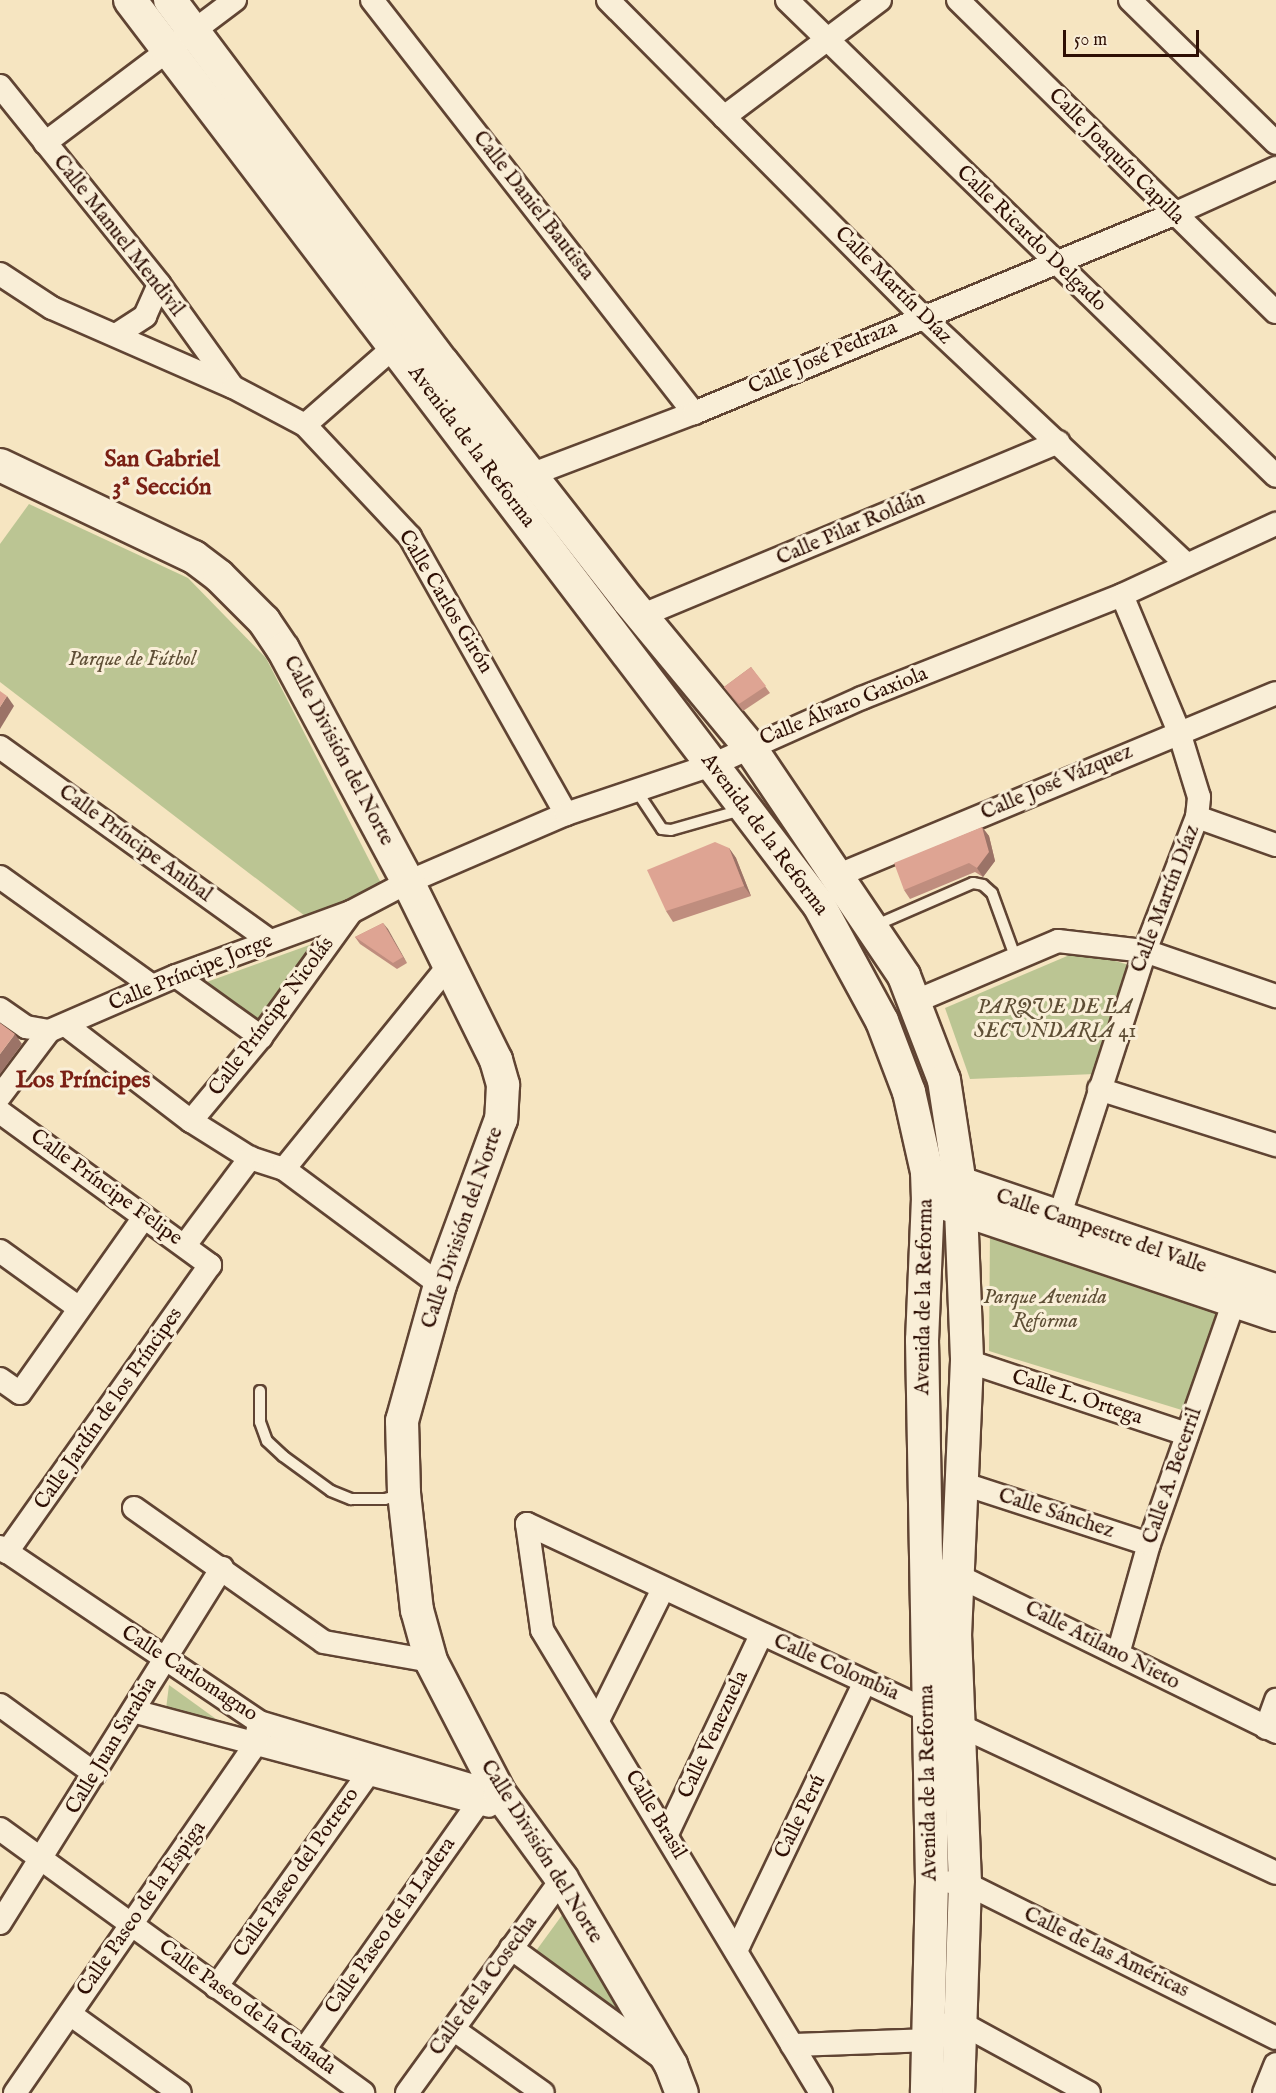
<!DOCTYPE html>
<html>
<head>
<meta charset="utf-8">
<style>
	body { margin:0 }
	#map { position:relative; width:1276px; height:2093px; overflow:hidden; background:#f6e5c1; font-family:"IM FELL English",serif }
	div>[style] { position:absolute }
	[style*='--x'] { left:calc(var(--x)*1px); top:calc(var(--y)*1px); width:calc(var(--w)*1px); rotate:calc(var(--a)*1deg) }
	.green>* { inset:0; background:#bbc593 }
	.roads { filter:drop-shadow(2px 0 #604433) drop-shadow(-2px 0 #604433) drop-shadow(0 2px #604433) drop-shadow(0 -2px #604433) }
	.lane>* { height:10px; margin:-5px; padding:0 5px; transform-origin:5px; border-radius:5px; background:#f9eed7 }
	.street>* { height:22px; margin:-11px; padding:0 11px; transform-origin:11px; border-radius:11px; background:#f9eed7 }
	.secondary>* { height:32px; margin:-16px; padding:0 16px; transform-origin:16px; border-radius:16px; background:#f9eed7 }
	.wall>* { inset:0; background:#bf8d7e }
	.shaded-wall>* { inset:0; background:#9b7367 }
	.building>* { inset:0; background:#dea493 }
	span { translate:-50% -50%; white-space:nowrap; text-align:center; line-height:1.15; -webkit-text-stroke:6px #f9eed7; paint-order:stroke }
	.street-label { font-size:21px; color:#2e0f04 }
	.park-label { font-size:21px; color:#5f4f36; font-style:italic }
	.quarter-label { font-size:24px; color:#7a1f14; font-weight:700 }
	.scale { position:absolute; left:1063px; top:30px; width:136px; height:27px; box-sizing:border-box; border:3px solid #2e0f04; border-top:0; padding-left:8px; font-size:18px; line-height:21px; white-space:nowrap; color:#2e0f04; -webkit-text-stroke:4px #f9eed7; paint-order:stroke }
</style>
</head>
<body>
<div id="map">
	<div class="green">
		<i style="clip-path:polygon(29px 504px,188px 578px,266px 658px,383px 887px,305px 916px,0 682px,0 544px)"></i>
		<i style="clip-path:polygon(315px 943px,261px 1027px,204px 983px)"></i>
		<i style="clip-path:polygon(1079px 951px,1133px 966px,1095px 1074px,970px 1079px,945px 1008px)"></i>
		<i style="clip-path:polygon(990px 1232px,1218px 1312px,1185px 1411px,989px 1351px)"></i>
		<i style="clip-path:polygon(169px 1685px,234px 1732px,166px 1709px)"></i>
		<i style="clip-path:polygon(568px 1907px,659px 2052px,533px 1955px)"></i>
	</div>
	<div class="roads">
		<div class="lane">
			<i style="--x:636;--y:790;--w:47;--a:56.3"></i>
			<i style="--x:662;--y:829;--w:9;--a:6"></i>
			<i style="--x:671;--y:830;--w:73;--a:-15.9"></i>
			<i style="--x:874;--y:926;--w:108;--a:-23.5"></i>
			<i style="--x:973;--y:883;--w:10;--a:11"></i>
			<i style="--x:983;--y:885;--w:12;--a:42"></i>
			<i style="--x:992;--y:893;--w:70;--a:70"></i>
			<i style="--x:260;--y:1391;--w:31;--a:90"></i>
			<i style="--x:260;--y:1422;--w:20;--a:70"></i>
			<i style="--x:267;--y:1441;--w:22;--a:43"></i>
			<i style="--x:283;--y:1456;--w:59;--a:36.1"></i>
			<i style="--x:331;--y:1491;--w:22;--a:22"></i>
			<i style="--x:351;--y:1499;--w:34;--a:0"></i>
			<i style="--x:385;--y:1499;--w:19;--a:-16"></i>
		</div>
		<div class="street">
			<i style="--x:372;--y:0;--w:524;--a:52.06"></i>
			<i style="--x:608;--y:0;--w:445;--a:45.2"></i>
			<i style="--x:922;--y:316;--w:362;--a:43.2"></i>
			<i style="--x:787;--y:0;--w:682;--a:44.23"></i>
			<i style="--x:958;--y:0;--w:445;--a:44.5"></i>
			<i style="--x:1130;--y:0;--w:204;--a:44.4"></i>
			<i style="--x:0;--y:86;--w:254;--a:51.2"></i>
			<i style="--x:159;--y:284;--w:125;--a:54.4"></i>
			<i style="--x:724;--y:117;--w:195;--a:-36.9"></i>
			<i style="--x:45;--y:143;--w:238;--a:-37"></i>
			<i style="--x:0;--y:274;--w:62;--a:33.2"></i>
			<i style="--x:52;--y:308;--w:197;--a:23.6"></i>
			<i style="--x:233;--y:387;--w:81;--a:27.8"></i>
			<i style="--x:305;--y:425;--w:154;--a:46.8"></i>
			<i style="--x:410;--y:537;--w:318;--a:60.6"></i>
			<i style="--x:116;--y:335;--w:35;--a:-33"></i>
			<i style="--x:145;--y:316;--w:35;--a:-66"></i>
			<i style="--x:305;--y:425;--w:118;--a:-41.2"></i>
			<i style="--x:533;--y:474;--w:172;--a:-20.8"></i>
			<i style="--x:694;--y:413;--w:520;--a:-22.52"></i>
			<i style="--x:1174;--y:214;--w:112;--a:-24.3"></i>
			<i style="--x:643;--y:615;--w:450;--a:-22.6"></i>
			<i style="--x:0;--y:747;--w:332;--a:35.7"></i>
			<i style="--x:1197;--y:817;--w:84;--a:19.5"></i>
			<i style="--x:839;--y:875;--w:473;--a:-22.6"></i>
			<i style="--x:0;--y:877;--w:187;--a:35.6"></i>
			<i style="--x:176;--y:976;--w:105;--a:35.7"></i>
			<i style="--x:914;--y:1002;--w:156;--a:-23"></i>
			<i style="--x:1058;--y:941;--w:88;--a:6.6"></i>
			<i style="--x:1145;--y:951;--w:139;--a:19"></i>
			<i style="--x:0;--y:1009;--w:32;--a:35"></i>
			<i style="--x:26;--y:1027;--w:23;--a:10"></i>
			<i style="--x:67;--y:1026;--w:156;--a:37.5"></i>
			<i style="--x:191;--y:1121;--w:70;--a:32.1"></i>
			<i style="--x:250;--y:1158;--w:36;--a:18"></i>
			<i style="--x:284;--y:1169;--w:194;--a:36.6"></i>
			<i style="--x:1099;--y:1089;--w:186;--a:17.6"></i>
			<i style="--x:0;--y:1096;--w:81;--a:-53"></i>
			<i style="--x:49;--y:1031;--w:138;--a:-23.4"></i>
			<i style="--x:176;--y:976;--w:186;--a:-20.1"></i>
			<i style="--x:351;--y:912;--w:64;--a:-27.8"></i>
			<i style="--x:408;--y:882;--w:172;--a:-23.3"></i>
			<i style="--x:566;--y:814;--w:154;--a:-18.6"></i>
			<i style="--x:712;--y:765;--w:164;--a:-24.1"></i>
			<i style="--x:862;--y:698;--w:280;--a:-21.6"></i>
			<i style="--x:1122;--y:595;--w:170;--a:-24.8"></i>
			<i style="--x:0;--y:1112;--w:260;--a:36.1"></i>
			<i style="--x:210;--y:1265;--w:352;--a:125.3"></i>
			<i style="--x:191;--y:1121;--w:109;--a:-50.2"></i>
			<i style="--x:261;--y:1037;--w:154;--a:-54.2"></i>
			<i style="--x:284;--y:1169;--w:262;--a:-51"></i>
			<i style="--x:1055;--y:1230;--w:293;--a:-72.1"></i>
			<i style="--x:1145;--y:951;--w:144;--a:-68.8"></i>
			<i style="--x:1197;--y:817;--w:20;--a:-84"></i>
			<i style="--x:1199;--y:797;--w:68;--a:-107.1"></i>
			<i style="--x:1179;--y:732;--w:148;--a:-112.6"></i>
			<i style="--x:185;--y:1245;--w:109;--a:-53.2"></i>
			<i style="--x:0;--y:1251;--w:97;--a:35.8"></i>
			<i style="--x:967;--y:1361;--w:232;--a:18.4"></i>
			<i style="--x:0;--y:1379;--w:24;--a:35"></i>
			<i style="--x:20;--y:1393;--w:215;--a:-54.8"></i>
			<i style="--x:964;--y:1484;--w:194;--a:18"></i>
			<i style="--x:134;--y:1508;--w:232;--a:35.2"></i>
			<i style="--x:324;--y:1642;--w:109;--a:10.1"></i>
			<i style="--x:527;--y:1524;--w:826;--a:24.98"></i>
			<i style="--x:527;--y:1524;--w:107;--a:81.9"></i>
			<i style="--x:542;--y:1630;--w:541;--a:58.93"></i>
			<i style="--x:0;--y:1547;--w:313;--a:34"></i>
			<i style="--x:259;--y:1722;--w:252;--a:16.6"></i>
			<i style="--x:946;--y:1570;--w:368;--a:26.1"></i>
			<i style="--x:1118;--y:1654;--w:114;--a:-74.3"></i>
			<i style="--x:1149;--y:1544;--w:257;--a:-70.7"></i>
			<i style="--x:0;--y:1705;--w:117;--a:36"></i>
			<i style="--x:133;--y:1711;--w:368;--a:14.9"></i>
			<i style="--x:598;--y:1720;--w:146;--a:-63.6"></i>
			<i style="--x:1266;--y:1728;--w:30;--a:-70"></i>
			<i style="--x:0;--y:1829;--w:449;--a:36"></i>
			<i style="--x:667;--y:1834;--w:220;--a:-64.7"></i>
			<i style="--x:951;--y:1882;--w:14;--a:4"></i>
			<i style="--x:965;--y:1883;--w:347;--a:26.5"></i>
			<i style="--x:0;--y:1923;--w:419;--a:-58"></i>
			<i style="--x:511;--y:1948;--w:188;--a:36.1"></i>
			<i style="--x:736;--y:1951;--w:298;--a:-64.4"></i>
			<i style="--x:216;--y:1987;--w:260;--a:-54.5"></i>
			<i style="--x:367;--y:1775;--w:14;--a:-90"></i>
			<i style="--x:70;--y:2014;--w:135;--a:35.7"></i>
			<i style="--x:948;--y:2024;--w:11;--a:-10"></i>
			<i style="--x:959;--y:2022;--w:148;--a:28.6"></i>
			<i style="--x:453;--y:2029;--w:110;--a:35.4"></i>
			<i style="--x:792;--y:2045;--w:135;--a:-2.1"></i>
			<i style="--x:304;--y:2050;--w:302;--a:-54.8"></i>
			<i style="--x:15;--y:2093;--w:423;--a:-55.4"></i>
			<i style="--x:255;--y:1745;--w:23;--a:-80"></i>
			<i style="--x:407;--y:2093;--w:264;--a:-54.1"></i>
			<i style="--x:1264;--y:2093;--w:31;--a:-68"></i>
		</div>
		<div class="secondary">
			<i style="--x:130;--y:0;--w:1137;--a:52.72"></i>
			<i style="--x:819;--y:905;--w:132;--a:61.5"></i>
			<i style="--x:882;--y:1021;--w:76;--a:69.2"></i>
			<i style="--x:909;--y:1092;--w:82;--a:77.3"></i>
			<i style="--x:927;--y:1172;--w:26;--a:88"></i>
			<i style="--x:928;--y:1198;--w:142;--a:92.4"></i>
			<i style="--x:922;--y:1340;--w:542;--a:88.94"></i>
			<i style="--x:932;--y:1882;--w:211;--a:91.4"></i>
			<i style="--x:170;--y:0;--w:454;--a:53.1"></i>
			<i style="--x:443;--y:363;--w:302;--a:52"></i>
			<i style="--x:629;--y:601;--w:188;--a:50.4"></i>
			<i style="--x:749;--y:746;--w:277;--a:56"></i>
			<i style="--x:904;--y:976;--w:111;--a:69"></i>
			<i style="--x:944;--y:1080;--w:105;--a:81.3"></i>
			<i style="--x:960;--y:1184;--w:177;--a:87.7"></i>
			<i style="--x:967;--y:1361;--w:273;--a:92.5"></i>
			<i style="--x:955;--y:1634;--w:249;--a:87.7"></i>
			<i style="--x:965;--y:1883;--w:210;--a:91.9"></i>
			<i style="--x:0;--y:465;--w:215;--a:25.4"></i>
			<i style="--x:194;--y:557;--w:31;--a:37"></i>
			<i style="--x:219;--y:576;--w:64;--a:45"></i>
			<i style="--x:264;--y:621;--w:34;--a:56"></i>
			<i style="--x:283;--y:649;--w:264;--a:61.8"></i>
			<i style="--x:408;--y:882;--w:199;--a:63.7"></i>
			<i style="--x:496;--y:1060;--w:26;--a:74"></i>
			<i style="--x:503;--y:1085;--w:34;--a:93"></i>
			<i style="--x:501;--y:1119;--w:177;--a:110.2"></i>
			<i style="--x:440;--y:1285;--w:141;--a:105.6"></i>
			<i style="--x:402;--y:1421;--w:72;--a:88.4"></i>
			<i style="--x:404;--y:1493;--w:118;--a:83.7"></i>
			<i style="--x:417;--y:1610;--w:53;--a:74.6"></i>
			<i style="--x:431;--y:1661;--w:150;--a:62.6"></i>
			<i style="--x:500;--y:1794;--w:105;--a:53.9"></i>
			<i style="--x:562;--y:1879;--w:216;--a:59.6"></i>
			<i style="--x:671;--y:2065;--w:30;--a:69"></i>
			<i style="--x:942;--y:1177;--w:353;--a:18.8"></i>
			<i style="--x:943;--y:1203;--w:351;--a:18.6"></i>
		</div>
	</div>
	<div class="wall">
		<i style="clip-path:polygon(751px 667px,770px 693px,743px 711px,724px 687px)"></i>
		<i style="clip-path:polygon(982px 827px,989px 836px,995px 861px,983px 877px,975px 872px,910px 899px,904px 890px)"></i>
		<i style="clip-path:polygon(729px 848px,736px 858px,751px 896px,673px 922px,666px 911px)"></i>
		<i style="clip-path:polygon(383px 923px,407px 963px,397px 969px,360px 944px,355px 937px)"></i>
	</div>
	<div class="shaded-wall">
		<i style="clip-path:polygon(7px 696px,14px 706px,0 729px,0 707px)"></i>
		<i style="clip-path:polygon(982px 827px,989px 836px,995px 861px,983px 877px,977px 868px)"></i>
		<i style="clip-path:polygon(729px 848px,736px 858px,751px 896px,744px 886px)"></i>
		<i style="clip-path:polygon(383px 923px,388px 929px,407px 963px,403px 957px)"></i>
		<i style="clip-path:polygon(15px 1034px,22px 1044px,0 1074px,0 1054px)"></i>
	</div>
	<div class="building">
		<i style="clip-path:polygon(751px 667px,766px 686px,739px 704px,724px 687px)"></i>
		<i style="clip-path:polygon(0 691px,7px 696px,0 707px)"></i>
		<i style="clip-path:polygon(982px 827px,989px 852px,977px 868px,969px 863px,904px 890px,894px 863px)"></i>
		<i style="clip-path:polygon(715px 842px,729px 848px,744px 886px,666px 911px,647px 870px)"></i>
		<i style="clip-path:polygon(383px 923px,403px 957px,393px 963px,355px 937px)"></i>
		<i style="clip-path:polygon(0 1023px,15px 1034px,0 1054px)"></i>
	</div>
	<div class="street-label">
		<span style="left:1116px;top:157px;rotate:45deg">Calle Joaquín Capilla</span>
		<span style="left:533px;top:206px;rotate:52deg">Calle Daniel Bautista</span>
		<span style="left:118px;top:236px;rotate:52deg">Calle Manuel Mendivil</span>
		<span style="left:1031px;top:239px;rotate:44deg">Calle Ricardo Delgado</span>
		<span style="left:893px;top:286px;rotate:45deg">Calle Martín Díaz</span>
		<span style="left:823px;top:358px;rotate:-23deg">Calle José Pedraza</span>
		<span style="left:471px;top:447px;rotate:53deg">Avenida de la Reforma</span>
		<span style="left:851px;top:529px;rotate:-23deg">Calle Pilar Roldán</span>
		<span style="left:445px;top:602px;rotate:59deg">Calle Carlos Girón</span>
		<span style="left:844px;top:707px;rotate:-22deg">Calle Álvaro Gaxiola</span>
		<span style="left:338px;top:751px;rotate:62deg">Calle División del Norte</span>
		<span style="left:1057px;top:783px;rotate:-23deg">Calle José Vázquez</span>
		<span style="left:764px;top:835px;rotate:53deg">Avenida de la Reforma</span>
		<span style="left:135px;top:844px;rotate:36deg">Calle Príncipe Anibal</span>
		<span style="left:1166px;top:899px;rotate:-69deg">Calle Martín Díaz</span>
		<span style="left:191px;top:973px;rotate:-22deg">Calle Príncipe Jorge</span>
		<span style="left:272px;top:1017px;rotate:-53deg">Calle Príncipe Nicolás</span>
		<span style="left:106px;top:1188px;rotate:36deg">Calle Príncipe Felipe</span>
		<span style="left:463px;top:1228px;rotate:-71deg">Calle División del Norte</span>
		<span style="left:1101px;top:1232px;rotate:19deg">Calle Campestre del Valle</span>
		<span style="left:925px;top:1297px;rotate:-89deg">Avenida de la Reforma</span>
		<span style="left:1077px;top:1398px;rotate:18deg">Calle L. Ortega</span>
		<span style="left:109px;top:1409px;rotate:-55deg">Calle Jardín de los Príncipes</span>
		<span style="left:1173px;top:1476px;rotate:-71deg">Calle A. Becerril</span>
		<span style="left:1056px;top:1514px;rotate:18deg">Calle Sánchez</span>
		<span style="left:1102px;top:1646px;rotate:27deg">Calle Atilano Nieto</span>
		<span style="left:836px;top:1668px;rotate:24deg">Calle Colombia</span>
		<span style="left:189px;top:1674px;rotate:33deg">Calle Carlomagno</span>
		<span style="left:714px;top:1735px;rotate:-65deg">Calle Venezuela</span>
		<span style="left:112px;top:1746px;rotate:-59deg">Calle Juan Sarabia</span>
		<span style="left:929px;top:1783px;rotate:-91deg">Avenida de la Reforma</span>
		<span style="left:655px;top:1815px;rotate:59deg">Calle Brasil</span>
		<span style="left:801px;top:1817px;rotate:-64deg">Calle Perú</span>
		<span style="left:541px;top:1852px;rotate:58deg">Calle División del Norte</span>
		<span style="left:297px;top:1873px;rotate:-55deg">Calle Paseo del Potrero</span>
		<span style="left:142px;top:1909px;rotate:-55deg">Calle Paseo de la Espiga</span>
		<span style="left:391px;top:1926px;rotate:-55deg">Calle Paseo de la Ladera</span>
		<span style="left:1106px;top:1953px;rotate:26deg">Calle de las Américas</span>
		<span style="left:484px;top:1986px;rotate:-54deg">Calle de la Cosecha</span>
		<span style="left:247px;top:2008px;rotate:36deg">Calle Paseo de la Cañada</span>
	</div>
	<div class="park-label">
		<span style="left:132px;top:660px">Parque de Fútbol</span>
		<span style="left:1055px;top:1020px">PARQUE DE LA<br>SECUNDARIA 41</span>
		<span style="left:1045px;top:1310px">Parque Avenida<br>Reforma</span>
	</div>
	<div class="quarter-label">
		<span style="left:162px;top:474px">San Gabriel<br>3ª Sección</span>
		<span style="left:83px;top:1081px">Los Príncipes</span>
	</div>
	<div class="scale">50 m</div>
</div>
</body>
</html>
